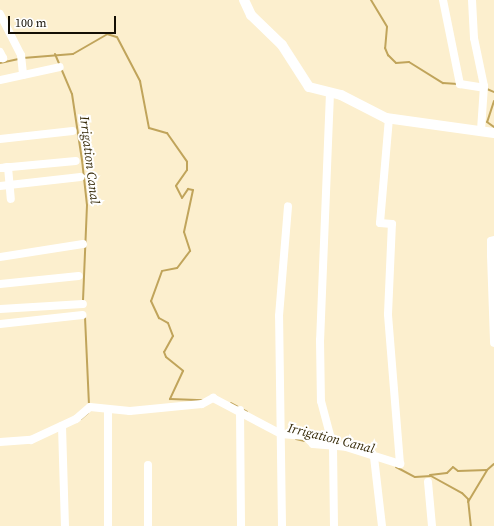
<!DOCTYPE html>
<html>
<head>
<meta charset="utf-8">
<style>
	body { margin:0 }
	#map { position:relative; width:494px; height:526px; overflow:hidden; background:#fcefce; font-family:"Source Serif 4",serif }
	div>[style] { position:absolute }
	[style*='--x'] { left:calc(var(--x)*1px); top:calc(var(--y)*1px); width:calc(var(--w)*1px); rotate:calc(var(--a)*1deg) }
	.stream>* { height:2px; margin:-1px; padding:0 1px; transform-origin:1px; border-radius:1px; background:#c0a45b }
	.minor>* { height:8px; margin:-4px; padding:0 4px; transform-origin:4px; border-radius:4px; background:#fff }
	.tertiary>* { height:10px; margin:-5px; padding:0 5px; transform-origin:5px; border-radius:5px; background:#fff }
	span { translate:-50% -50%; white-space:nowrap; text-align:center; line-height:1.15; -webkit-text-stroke:4px #fff; paint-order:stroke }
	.water-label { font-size:13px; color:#362a08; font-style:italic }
	.scale { position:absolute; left:8px; top:16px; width:108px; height:18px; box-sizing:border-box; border:2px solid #140f05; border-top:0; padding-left:5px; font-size:12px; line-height:14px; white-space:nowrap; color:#140f05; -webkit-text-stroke:3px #fff; paint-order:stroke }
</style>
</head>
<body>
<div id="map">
	<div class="stream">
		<i style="--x:371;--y:0;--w:31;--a:59"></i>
		<i style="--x:387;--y:27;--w:21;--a:95"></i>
		<i style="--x:385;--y:48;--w:8;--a:67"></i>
		<i style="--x:388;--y:55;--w:11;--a:45"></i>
		<i style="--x:396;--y:63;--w:13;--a:-4"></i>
		<i style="--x:409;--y:62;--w:40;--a:32"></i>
		<i style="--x:443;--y:83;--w:15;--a:4"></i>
		<i style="--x:55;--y:54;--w:43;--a:67"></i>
		<i style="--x:72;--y:94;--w:67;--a:81.4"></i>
		<i style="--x:82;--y:160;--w:45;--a:83.7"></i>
		<i style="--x:87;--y:205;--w:96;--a:92.4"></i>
		<i style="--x:23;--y:58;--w:50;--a:-4.6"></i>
		<i style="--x:73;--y:54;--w:39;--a:-30"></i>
		<i style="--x:107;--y:34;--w:10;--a:17"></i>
		<i style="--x:117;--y:37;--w:50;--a:62.4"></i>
		<i style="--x:140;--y:81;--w:48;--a:79.2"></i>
		<i style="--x:149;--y:128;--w:19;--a:16"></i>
		<i style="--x:167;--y:133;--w:35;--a:55"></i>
		<i style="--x:187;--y:162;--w:8;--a:90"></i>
		<i style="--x:187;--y:170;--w:19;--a:125"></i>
		<i style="--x:176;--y:186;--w:13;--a:63"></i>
		<i style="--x:182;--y:198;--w:11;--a:-56"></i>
		<i style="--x:188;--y:189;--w:5;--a:11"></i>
		<i style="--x:193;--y:190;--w:43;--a:102.1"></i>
		<i style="--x:184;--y:232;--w:20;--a:72"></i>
		<i style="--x:190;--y:251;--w:21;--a:127"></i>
		<i style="--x:177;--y:268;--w:15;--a:169"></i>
		<i style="--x:162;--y:271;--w:32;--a:110"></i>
		<i style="--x:151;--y:301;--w:19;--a:65"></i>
		<i style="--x:159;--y:318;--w:10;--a:29"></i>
		<i style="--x:168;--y:323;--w:14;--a:69"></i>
		<i style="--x:173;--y:336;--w:18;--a:119"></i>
		<i style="--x:164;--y:352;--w:5;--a:68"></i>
		<i style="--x:166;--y:357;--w:22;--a:39"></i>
		<i style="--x:183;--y:371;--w:31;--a:115"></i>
		<i style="--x:170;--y:399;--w:34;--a:2"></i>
		<i style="--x:0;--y:63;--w:19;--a:-12"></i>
		<i style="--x:487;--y:89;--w:8;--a:23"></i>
		<i style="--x:494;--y:101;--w:22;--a:108"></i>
		<i style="--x:487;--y:122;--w:9;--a:36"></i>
		<i style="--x:85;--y:317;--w:88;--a:87.4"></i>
		<i style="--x:231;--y:403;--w:18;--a:29"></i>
		<i style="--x:81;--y:419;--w:9;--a:-41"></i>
		<i style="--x:296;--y:439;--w:9;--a:13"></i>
		<i style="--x:396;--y:467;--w:21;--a:28"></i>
		<i style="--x:415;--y:477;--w:16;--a:-4"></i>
		<i style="--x:431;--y:476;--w:35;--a:29"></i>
		<i style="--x:462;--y:493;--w:8;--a:45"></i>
		<i style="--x:468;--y:499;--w:27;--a:84"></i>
		<i style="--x:430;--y:475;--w:17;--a:-7"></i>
		<i style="--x:447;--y:473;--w:8;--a:-45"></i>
		<i style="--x:453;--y:467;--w:6;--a:39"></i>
		<i style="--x:458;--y:471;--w:29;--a:-2"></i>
		<i style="--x:468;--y:502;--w:37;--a:-59"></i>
		<i style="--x:487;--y:470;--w:9;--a:-41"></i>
	</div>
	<div class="minor">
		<i style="--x:443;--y:0;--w:86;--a:78.6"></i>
		<i style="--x:460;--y:84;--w:24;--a:9"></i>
		<i style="--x:472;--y:0;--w:38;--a:87"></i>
		<i style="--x:474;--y:38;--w:49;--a:78.2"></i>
		<i style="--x:484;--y:86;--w:44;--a:93.9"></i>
		<i style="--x:0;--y:14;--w:46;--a:62.9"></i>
		<i style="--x:21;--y:55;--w:20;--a:84"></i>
		<i style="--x:0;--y:52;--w:7;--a:63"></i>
		<i style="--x:3;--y:58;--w:3;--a:180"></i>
		<i style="--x:0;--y:80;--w:61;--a:-12.2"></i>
		<i style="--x:330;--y:93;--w:247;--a:92.3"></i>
		<i style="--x:320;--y:340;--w:61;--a:89.1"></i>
		<i style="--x:321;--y:401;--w:47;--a:75.1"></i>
		<i style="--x:333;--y:446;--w:80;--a:89.3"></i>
		<i style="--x:0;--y:139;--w:73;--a:-6.3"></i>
		<i style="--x:0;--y:168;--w:76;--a:-5.3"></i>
		<i style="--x:3;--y:168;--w:5;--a:-11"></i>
		<i style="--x:8;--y:167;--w:32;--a:85"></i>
		<i style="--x:0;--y:186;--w:81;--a:-6.4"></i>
		<i style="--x:494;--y:240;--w:3;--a:162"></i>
		<i style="--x:491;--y:241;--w:14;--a:90"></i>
		<i style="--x:491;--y:255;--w:88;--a:88"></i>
		<i style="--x:0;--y:257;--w:84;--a:-8.9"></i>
		<i style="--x:0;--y:284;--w:79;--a:-5.8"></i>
		<i style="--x:0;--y:309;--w:83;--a:-3.4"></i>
		<i style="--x:0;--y:324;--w:83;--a:-6.2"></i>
		<i style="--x:108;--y:409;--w:117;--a:90"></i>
		<i style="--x:240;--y:410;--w:116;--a:89.5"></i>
		<i style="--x:62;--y:426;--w:100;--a:88.3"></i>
		<i style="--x:0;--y:442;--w:31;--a:-4"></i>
		<i style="--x:31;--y:440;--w:50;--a:-25"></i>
		<i style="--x:76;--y:419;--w:18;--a:-41"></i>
		<i style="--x:90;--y:407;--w:40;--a:5.7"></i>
		<i style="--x:130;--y:411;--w:72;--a:-5.6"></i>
		<i style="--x:202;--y:404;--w:13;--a:-29"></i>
		<i style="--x:213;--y:398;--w:77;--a:27.9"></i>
		<i style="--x:281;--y:434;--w:24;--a:5"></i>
		<i style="--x:305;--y:436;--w:11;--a:45"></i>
		<i style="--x:313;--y:444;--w:33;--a:5"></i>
		<i style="--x:346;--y:447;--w:57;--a:17.5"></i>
		<i style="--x:400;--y:464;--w:150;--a:-94.6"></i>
		<i style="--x:388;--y:314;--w:90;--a:-87.5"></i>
		<i style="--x:392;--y:224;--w:12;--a:-175"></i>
		<i style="--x:380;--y:223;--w:104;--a:-85.1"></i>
		<i style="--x:374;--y:457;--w:69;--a:83.4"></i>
		<i style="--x:148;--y:465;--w:61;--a:90"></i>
		<i style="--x:428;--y:482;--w:44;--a:84.8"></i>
		<i style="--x:282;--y:526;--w:210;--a:-90.8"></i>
		<i style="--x:279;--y:316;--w:110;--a:-85.3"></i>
	</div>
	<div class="tertiary">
		<i style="--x:244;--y:0;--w:17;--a:65"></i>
		<i style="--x:251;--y:15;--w:43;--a:44.1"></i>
		<i style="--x:282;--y:45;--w:50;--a:57.3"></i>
		<i style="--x:309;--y:87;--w:33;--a:14"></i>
		<i style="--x:341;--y:95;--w:51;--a:27.1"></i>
		<i style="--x:386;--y:118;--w:109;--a:7.9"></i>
	</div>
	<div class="water-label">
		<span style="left:89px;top:160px;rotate:83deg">Irrigation Canal</span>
		<span style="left:331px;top:439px;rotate:14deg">Irrigation Canal</span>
	</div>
	<div class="scale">100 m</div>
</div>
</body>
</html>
